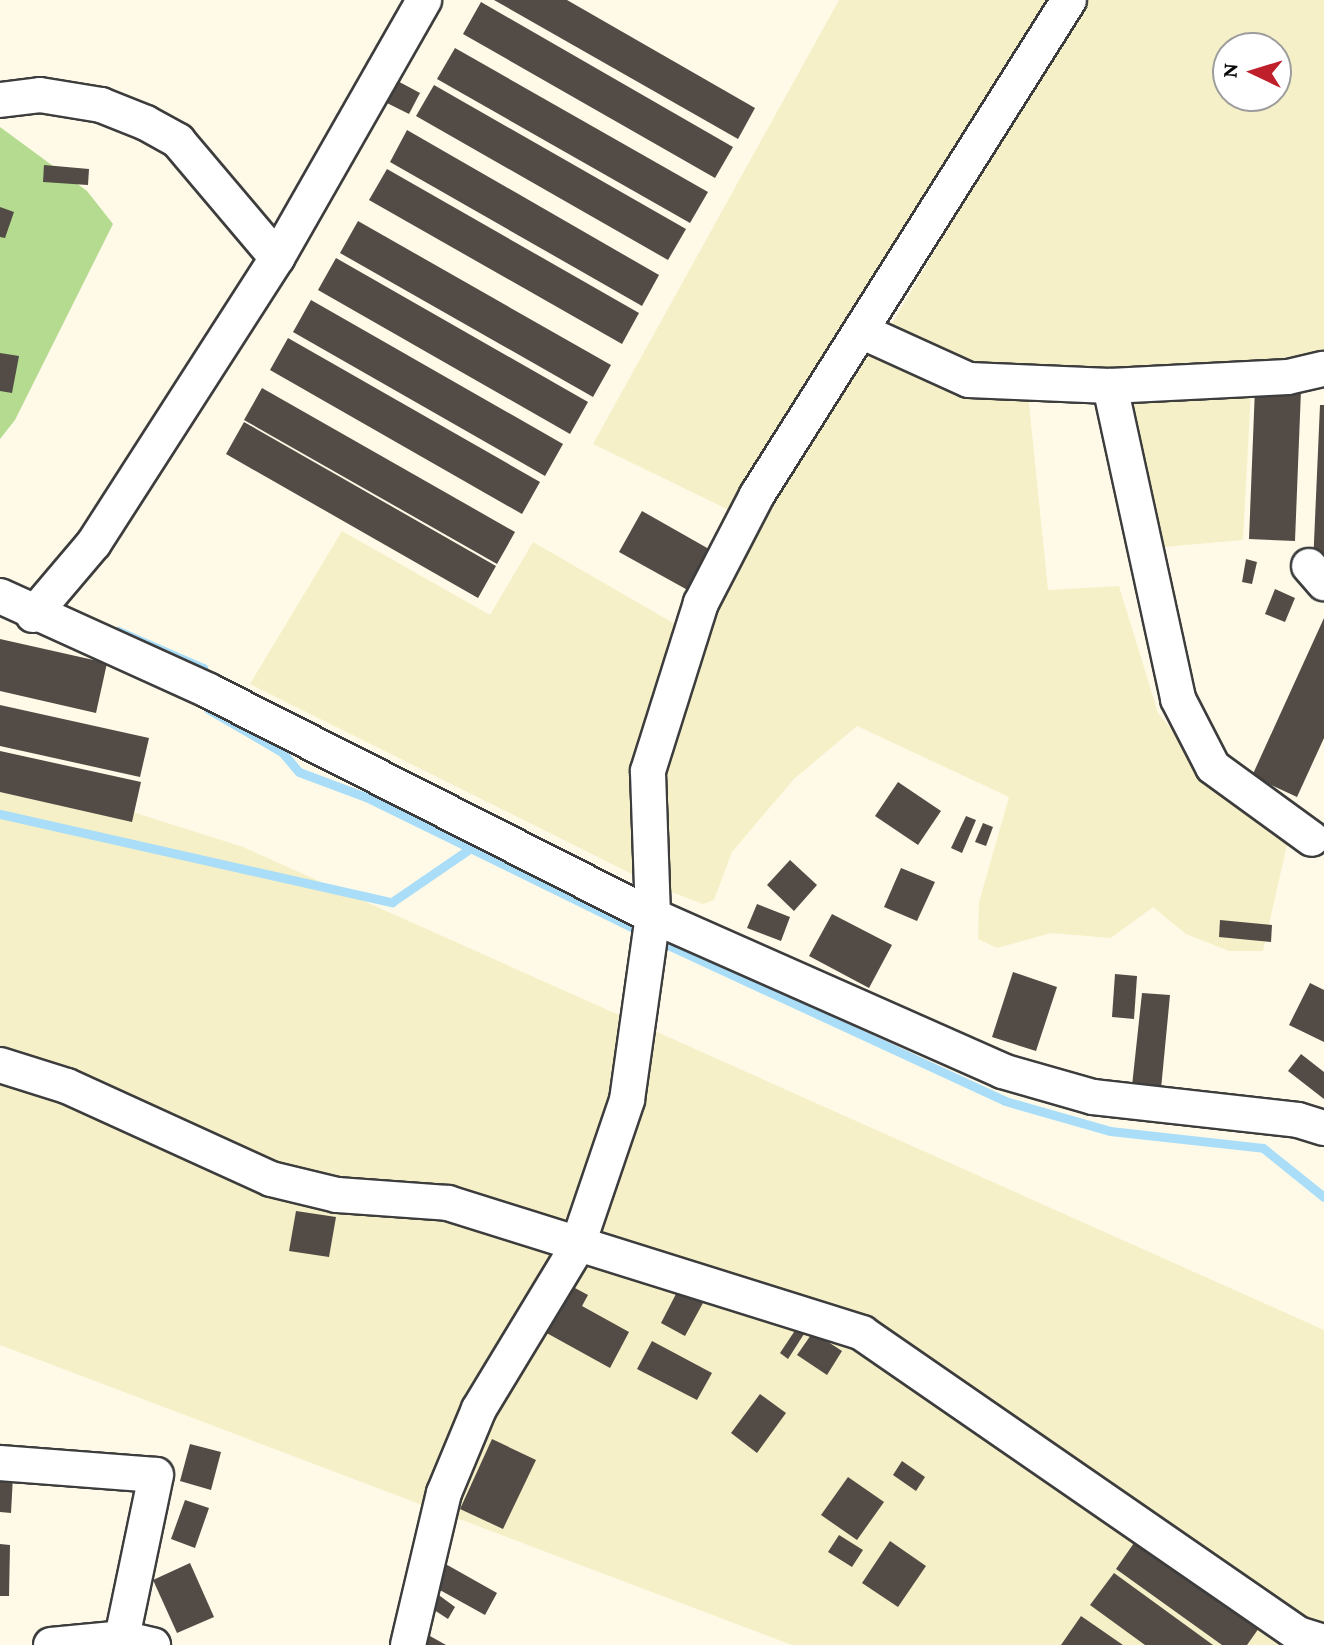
<!DOCTYPE html>
<html>
<head>
<meta charset="utf-8">
<style>
	body { margin:0 }
	#map { position:relative; width:1324px; height:1645px; overflow:hidden; background:#fffae8; font-family:"Crimson Pro",serif }
	div>[style] { position:absolute }
	[style*='--x'] { left:calc(var(--x)*1px); top:calc(var(--y)*1px); width:calc(var(--w)*1px); rotate:calc(var(--a)*1deg) }
	.farmland>* { inset:0; background:#f5f0c7 }
	.forest>* { inset:0; background:#b4db90 }
	.stream>* { height:9px; margin:-4.5px; padding:0 4.5px; transform-origin:4.5px; border-radius:4.5px; background:#aadef8 }
	.building>* { inset:0; background:#534b46 }
	.roads { filter:drop-shadow(2px 0 #3d3d3d) drop-shadow(-2px 0 #3d3d3d) drop-shadow(0 2px #3d3d3d) drop-shadow(0 -2px #3d3d3d) }
	.minor>* { height:34px; margin:-17px; padding:0 17px; transform-origin:17px; border-radius:17px; background:#fff }
	span { translate:-50% -50%; white-space:nowrap; text-align:center; line-height:1.15; -webkit-text-stroke:8px #fff; paint-order:stroke }
	.north { position:absolute; left:1212px; top:32px; width:80px; height:80px; box-sizing:border-box; background:#fff; border:2px solid #9d9d9d; border-radius:50%; rotate:274deg; font-size:22px; font-weight:700; line-height:32px; text-align:center; color:#0a0a0a }
	.north::after { content:''; display:block; margin:auto; width:28px; height:36px; background:#be1f2b; clip-path:polygon(50% 0,100% 100%,50% 72%,0 100%) }
</style>
</head>
<body>
<div id="map">
	<div class="farmland">
		<i style="clip-path:polygon(839px 0,1054px 0,733px 512px,593px 444px)"></i>
		<i style="clip-path:polygon(evenodd,1083px 0,1324px 0,1324px 350px,1278px 359px,1001px 373px,952px 356px,891px 325px,1083px 0,1228px 48px,1276px 48px,1276px 96px,1228px 96px,1228px 48px)"></i>
		<i style="clip-path:polygon(877px 353px,1028px 394px,1048px 590px,1119px 586px,1158px 713px,1215px 782px,1287px 845px,1263px 951px,1229px 951px,1186px 934px,1153px 907px,1111px 938px,1051px 933px,997px 948px,978px 939px,979px 902px,1009px 797px,857px 726px,794px 779px,732px 852px,714px 900px,703px 904px,661px 888px,661px 775px,715px 603px,776px 480px,861px 355px)"></i>
		<i style="clip-path:polygon(1251px 391px,1243px 540px,1164px 547px,1150px 542px,1119px 393px)"></i>
		<i style="clip-path:polygon(342px 531px,490px 615px,533px 542px,675px 624px,636px 778px,632px 874px,250px 684px)"></i>
		<i style="clip-path:polygon(0 770px,243px 847px,1324px 1330px,1324px 1645px,792px 1645px,0 1345px)"></i>
	</div>
	<div class="forest">
		<i style="clip-path:polygon(0 127px,87px 191px,113px 224px,15px 420px,0 439px)"></i>
	</div>
	<div class="stream">
		<i style="--x:118;--y:631;--w:93;--a:23.5"></i>
		<i style="--x:203;--y:668;--w:12;--a:99"></i>
		<i style="--x:208;--y:709;--w:86;--a:30.2"></i>
		<i style="--x:282;--y:752;--w:26;--a:50"></i>
		<i style="--x:299;--y:772;--w:72;--a:20.5"></i>
		<i style="--x:366;--y:797;--w:309;--a:26.1"></i>
		<i style="--x:0;--y:814;--w:402;--a:12.7"></i>
		<i style="--x:392;--y:902;--w:92;--a:-34.4"></i>
		<i style="--x:657;--y:940;--w:383;--a:24.8"></i>
		<i style="--x:1005;--y:1101;--w:109;--a:15.9"></i>
		<i style="--x:1110;--y:1131;--w:154;--a:6.3"></i>
		<i style="--x:1263;--y:1148;--w:78;--a:38.8"></i>
	</div>
	<div class="building">
		<i style="clip-path:polygon(494px 0,567px 0,755px 108px,738px 139px)"></i>
		<i style="clip-path:polygon(481px 2px,733px 147px,715px 178px,463px 34px)"></i>
		<i style="clip-path:polygon(455px 48px,708px 192px,690px 223px,437px 79px)"></i>
		<i style="clip-path:polygon(392px 78px,420px 93px,409px 114px,381px 100px)"></i>
		<i style="clip-path:polygon(434px 85px,686px 229px,668px 260px,416px 116px)"></i>
		<i style="clip-path:polygon(407px 130px,659px 275px,642px 306px,390px 162px)"></i>
		<i style="clip-path:polygon(44px 165px,89px 169px,88px 185px,43px 182px)"></i>
		<i style="clip-path:polygon(387px 169px,639px 313px,622px 344px,369px 200px)"></i>
		<i style="clip-path:polygon(0 207px,14px 212px,5px 238px,0 237px)"></i>
		<i style="clip-path:polygon(358px 221px,611px 365px,593px 397px,340px 253px)"></i>
		<i style="clip-path:polygon(336px 258px,588px 402px,570px 434px,318px 290px)"></i>
		<i style="clip-path:polygon(311px 300px,563px 444px,545px 476px,293px 332px)"></i>
		<i style="clip-path:polygon(288px 338px,540px 482px,522px 514px,270px 370px)"></i>
		<i style="clip-path:polygon(0 353px,19px 356px,12px 393px,0 391px)"></i>
		<i style="clip-path:polygon(262px 388px,515px 532px,497px 564px,244px 420px)"></i>
		<i style="clip-path:polygon(1255px 388px,1301px 390px,1295px 541px,1249px 539px)"></i>
		<i style="clip-path:polygon(1320px 405px,1324px 405px,1324px 566px,1313px 565px)"></i>
		<i style="clip-path:polygon(244px 422px,496px 566px,478px 598px,226px 454px)"></i>
		<i style="clip-path:polygon(642px 511px,716px 553px,693px 593px,619px 552px)"></i>
		<i style="clip-path:polygon(1246px 559px,1257px 562px,1252px 584px,1242px 582px)"></i>
		<i style="clip-path:polygon(1275px 589px,1295px 598px,1285px 622px,1265px 614px)"></i>
		<i style="clip-path:polygon(1324px 618px,1324px 738px,1297px 797px,1252px 776px)"></i>
		<i style="clip-path:polygon(0 639px,107px 663px,96px 713px,0 691px)"></i>
		<i style="clip-path:polygon(0 705px,149px 738px,140px 777px,0 746px)"></i>
		<i style="clip-path:polygon(0 751px,141px 782px,132px 822px,0 792px)"></i>
		<i style="clip-path:polygon(898px 782px,941px 811px,918px 845px,875px 816px)"></i>
		<i style="clip-path:polygon(966px 816px,976px 820px,962px 853px,951px 848px)"></i>
		<i style="clip-path:polygon(983px 823px,993px 827px,986px 846px,975px 842px)"></i>
		<i style="clip-path:polygon(790px 860px,817px 885px,794px 911px,767px 885px)"></i>
		<i style="clip-path:polygon(901px 868px,935px 882px,917px 921px,884px 907px)"></i>
		<i style="clip-path:polygon(757px 904px,790px 917px,781px 941px,747px 928px)"></i>
		<i style="clip-path:polygon(832px 914px,892px 945px,869px 988px,809px 956px)"></i>
		<i style="clip-path:polygon(1220px 920px,1272px 925px,1271px 942px,1219px 937px)"></i>
		<i style="clip-path:polygon(1013px 972px,1057px 987px,1036px 1051px,992px 1037px)"></i>
		<i style="clip-path:polygon(1115px 974px,1137px 976px,1134px 1019px,1112px 1017px)"></i>
		<i style="clip-path:polygon(1310px 983px,1324px 990px,1324px 1042px,1289px 1025px)"></i>
		<i style="clip-path:polygon(1142px 993px,1170px 995px,1161px 1089px,1132px 1086px)"></i>
		<i style="clip-path:polygon(1301px 1054px,1324px 1072px,1324px 1099px,1288px 1071px)"></i>
		<i style="clip-path:polygon(296px 1211px,336px 1217px,329px 1257px,289px 1251px)"></i>
		<i style="clip-path:polygon(560px 1280px,588px 1295px,582px 1306px,629px 1332px,610px 1368px,543px 1331px)"></i>
		<i style="clip-path:polygon(678px 1290px,703px 1303px,685px 1336px,661px 1323px)"></i>
		<i style="clip-path:polygon(796px 1329px,804px 1334px,788px 1359px,780px 1353px)"></i>
		<i style="clip-path:polygon(813px 1332px,842px 1351px,827px 1375px,797px 1355px)"></i>
		<i style="clip-path:polygon(652px 1341px,712px 1373px,697px 1400px,637px 1369px)"></i>
		<i style="clip-path:polygon(760px 1394px,786px 1413px,757px 1453px,731px 1433px)"></i>
		<i style="clip-path:polygon(492px 1439px,536px 1460px,503px 1529px,460px 1509px)"></i>
		<i style="clip-path:polygon(190px 1444px,221px 1452px,211px 1490px,180px 1481px)"></i>
		<i style="clip-path:polygon(902px 1461px,925px 1477px,916px 1491px,893px 1475px)"></i>
		<i style="clip-path:polygon(0 1476px,13px 1476px,11px 1513px,0 1512px)"></i>
		<i style="clip-path:polygon(848px 1477px,884px 1502px,857px 1540px,821px 1515px)"></i>
		<i style="clip-path:polygon(185px 1500px,209px 1508px,195px 1548px,171px 1539px)"></i>
		<i style="clip-path:polygon(839px 1535px,863px 1550px,852px 1567px,828px 1552px)"></i>
		<i style="clip-path:polygon(1136px 1540px,1259px 1628px,1247px 1645px,1222px 1645px,1116px 1569px)"></i>
		<i style="clip-path:polygon(890px 1541px,926px 1566px,898px 1607px,862px 1583px)"></i>
		<i style="clip-path:polygon(0 1544px,10px 1545px,9px 1596px,0 1596px)"></i>
		<i style="clip-path:polygon(442px 1562px,497px 1593px,485px 1615px,429px 1584px)"></i>
		<i style="clip-path:polygon(190px 1563px,214px 1617px,177px 1633px,153px 1580px)"></i>
		<i style="clip-path:polygon(1114px 1573px,1213px 1645px,1145px 1645px,1090px 1605px)"></i>
		<i style="clip-path:polygon(436px 1593px,455px 1607px,448px 1619px,428px 1606px)"></i>
		<i style="clip-path:polygon(1081px 1616px,1123px 1645px,1061px 1645px)"></i>
		<i style="clip-path:polygon(430px 1636px,446px 1645px,424px 1645px)"></i>
	</div>
	<div class="roads">
		<div class="minor">
			<i style="--x:0;--y:100;--w:40;--a:-7.1"></i>
			<i style="--x:40;--y:95;--w:62;--a:9.3"></i>
			<i style="--x:101;--y:105;--w:48;--a:21.8"></i>
			<i style="--x:146;--y:123;--w:37;--a:29"></i>
			<i style="--x:178;--y:141;--w:153;--a:49.8"></i>
			<i style="--x:863;--y:332;--w:116;--a:24.4"></i>
			<i style="--x:969;--y:380;--w:141;--a:2.4"></i>
			<i style="--x:1110;--y:386;--w:178;--a:-2.9"></i>
			<i style="--x:1288;--y:377;--w:37;--a:-13"></i>
			<i style="--x:1110;--y:386;--w:320;--a:77.7"></i>
			<i style="--x:1178;--y:699;--w:76;--a:62.8"></i>
			<i style="--x:1213;--y:767;--w:122;--a:36"></i>
			<i style="--x:1309;--y:566;--w:23;--a:49"></i>
			<i style="--x:0;--y:596;--w:230;--a:24.4"></i>
			<i style="--x:209;--y:691;--w:498;--a:26.9"></i>
			<i style="--x:653;--y:916;--w:382;--a:23.9"></i>
			<i style="--x:1002;--y:1071;--w:95;--a:15.9"></i>
			<i style="--x:1093;--y:1097;--w:206;--a:6.4"></i>
			<i style="--x:1298;--y:1120;--w:27;--a:17"></i>
			<i style="--x:33;--y:615;--w:94;--a:-49.7"></i>
			<i style="--x:94;--y:543;--w:339;--a:-57.3"></i>
			<i style="--x:277;--y:258;--w:297;--a:-60.3"></i>
			<i style="--x:0;--y:1065;--w:70;--a:17.4"></i>
			<i style="--x:67;--y:1086;--w:224;--a:24.5"></i>
			<i style="--x:271;--y:1179;--w:68;--a:13.6"></i>
			<i style="--x:337;--y:1195;--w:111;--a:4.1"></i>
			<i style="--x:448;--y:1203;--w:434;--a:17.4"></i>
			<i style="--x:862;--y:1333;--w:530;--a:34.62"></i>
			<i style="--x:1298;--y:1634;--w:27;--a:17"></i>
			<i style="--x:0;--y:1463;--w:156;--a:4.4"></i>
			<i style="--x:156;--y:1475;--w:167;--a:101.8"></i>
			<i style="--x:51;--y:1645;--w:71;--a:-5.6"></i>
			<i style="--x:122;--y:1638;--w:32;--a:13"></i>
			<i style="--x:408;--y:1645;--w:156;--a:-76.7"></i>
			<i style="--x:444;--y:1493;--w:91;--a:-67.4"></i>
			<i style="--x:479;--y:1409;--w:189;--a:-58.8"></i>
			<i style="--x:577;--y:1247;--w:155;--a:-71.2"></i>
			<i style="--x:627;--y:1100;--w:186;--a:-82"></i>
			<i style="--x:653;--y:916;--w:145;--a:-92"></i>
			<i style="--x:648;--y:771;--w:176;--a:-72.5"></i>
			<i style="--x:701;--y:603;--w:122;--a:-62.6"></i>
			<i style="--x:757;--y:495;--w:585;--a:-57.78"></i>
		</div>
	</div>
	<div class="north">N</div>
</div>
</body>
</html>
